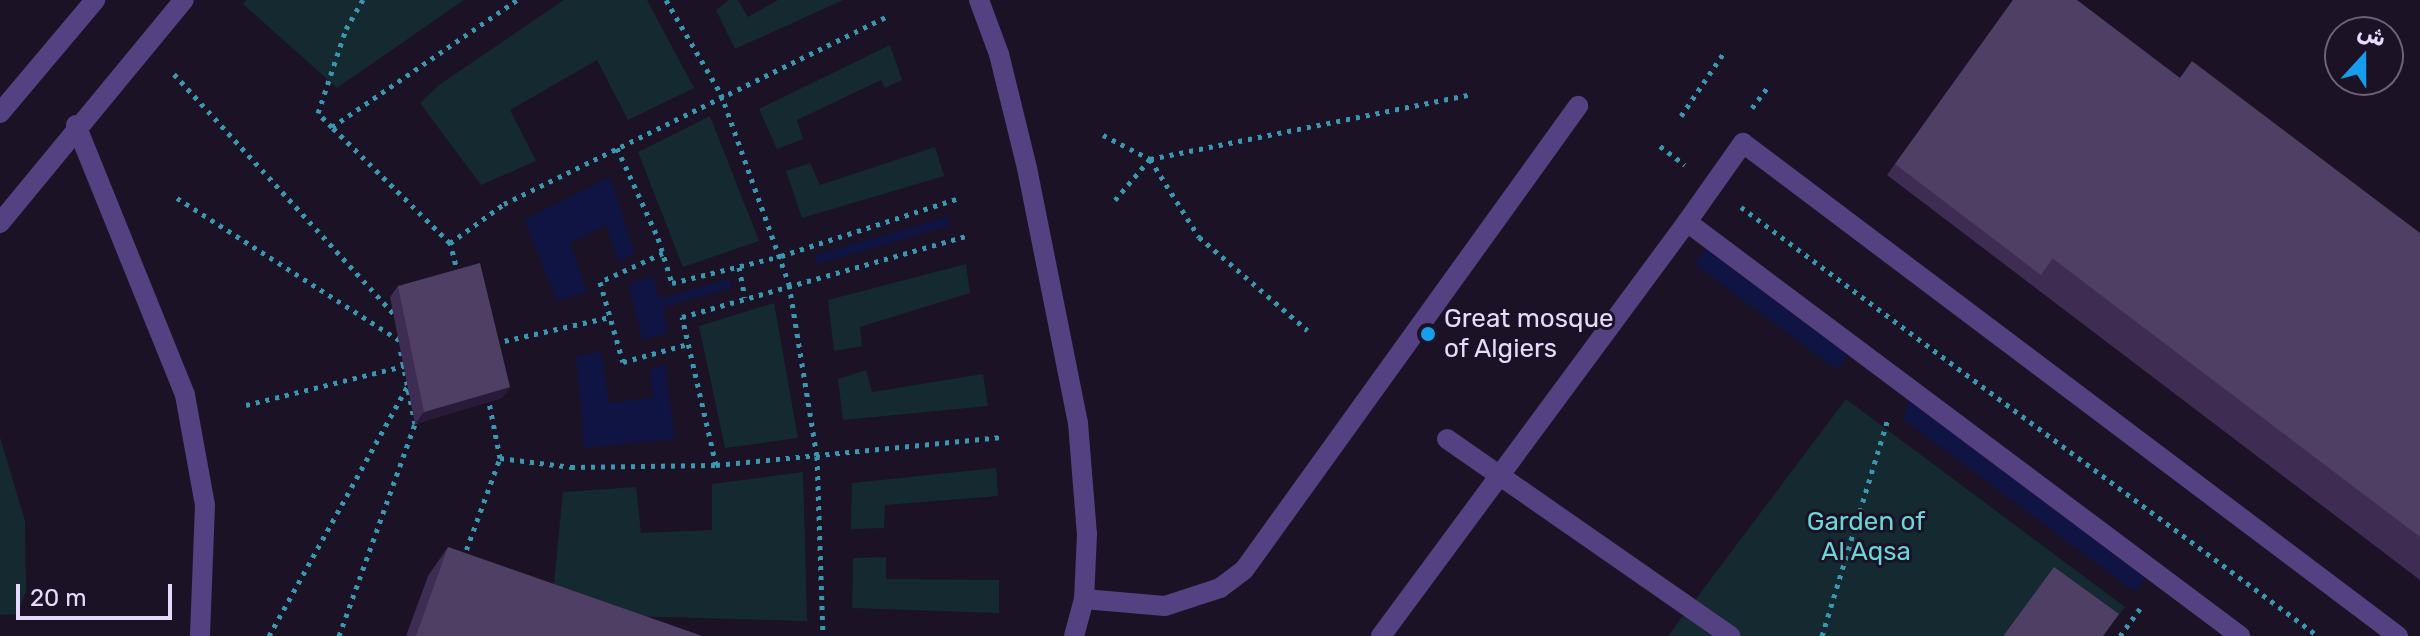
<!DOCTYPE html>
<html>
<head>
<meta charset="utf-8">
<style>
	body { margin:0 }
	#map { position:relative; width:2420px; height:636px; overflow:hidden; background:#1b1226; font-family:Rubik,"Noto Naskh Arabic",sans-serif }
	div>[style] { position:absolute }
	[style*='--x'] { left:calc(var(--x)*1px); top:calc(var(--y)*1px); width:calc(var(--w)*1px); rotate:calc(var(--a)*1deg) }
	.green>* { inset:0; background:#152930 }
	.water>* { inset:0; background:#0f1442 }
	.path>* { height:5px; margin-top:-2.5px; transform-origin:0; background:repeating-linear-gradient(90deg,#3a97b0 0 4px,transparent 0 10px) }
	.minor>* { height:20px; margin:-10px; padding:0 10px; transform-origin:10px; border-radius:10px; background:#544181 }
	.wall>* { inset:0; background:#3e2c53 }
	.shaded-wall>* { inset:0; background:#281a39 }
	.building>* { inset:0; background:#503f65 }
	.dots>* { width:22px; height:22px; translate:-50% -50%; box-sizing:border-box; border:4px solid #1b1226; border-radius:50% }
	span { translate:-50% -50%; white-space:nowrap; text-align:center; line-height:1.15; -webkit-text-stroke:6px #1b1226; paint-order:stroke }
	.poi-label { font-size:26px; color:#e7dafc }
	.left { translate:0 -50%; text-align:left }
	.park-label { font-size:26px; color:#6bd5d7 }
	.north { position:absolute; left:2324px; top:16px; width:80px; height:80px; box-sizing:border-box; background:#1b1226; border:2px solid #6d627c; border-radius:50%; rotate:21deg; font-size:22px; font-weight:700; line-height:32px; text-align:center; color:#e7dafc }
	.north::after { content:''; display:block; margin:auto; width:28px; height:36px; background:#169eec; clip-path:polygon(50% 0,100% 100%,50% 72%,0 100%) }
	.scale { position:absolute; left:16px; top:584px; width:156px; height:36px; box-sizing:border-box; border:4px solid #e7dafc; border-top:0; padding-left:10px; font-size:24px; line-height:28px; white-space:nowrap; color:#e7dafc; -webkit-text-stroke:6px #1b1226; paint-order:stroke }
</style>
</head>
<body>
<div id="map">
	<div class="green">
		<i style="clip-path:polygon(246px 0,464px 0,337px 88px,243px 4px)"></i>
		<i style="clip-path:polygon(564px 0,647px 0,694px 88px,628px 120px,597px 60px,510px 110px,536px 161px,481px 185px,420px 103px,439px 85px)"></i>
		<i style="clip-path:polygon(729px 0,738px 0,748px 17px,778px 0,843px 0,735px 49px,716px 10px)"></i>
		<i style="clip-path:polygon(890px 45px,902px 80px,885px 88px,881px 80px,797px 120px,803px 139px,777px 149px,759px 109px)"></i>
		<i style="clip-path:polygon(710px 116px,759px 241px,683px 267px,638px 152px)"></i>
		<i style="clip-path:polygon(935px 147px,944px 176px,802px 218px,786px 171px,810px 163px,820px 185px)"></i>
		<i style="clip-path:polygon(966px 264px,970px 293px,860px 327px,862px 346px,834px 351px,828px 300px)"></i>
		<i style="clip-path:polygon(774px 303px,798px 438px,725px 448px,699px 326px)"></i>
		<i style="clip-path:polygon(866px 370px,872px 392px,983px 374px,988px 406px,843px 420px,838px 379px)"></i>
		<i style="clip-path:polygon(1846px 399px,2125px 607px,2103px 636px,1668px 636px)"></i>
		<i style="clip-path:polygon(0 437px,25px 521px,26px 592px,16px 614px,0 615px)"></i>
		<i style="clip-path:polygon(996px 468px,998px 496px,885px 505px,884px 528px,851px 529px,852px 483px)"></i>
		<i style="clip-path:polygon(803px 472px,807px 621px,551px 614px,563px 492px,636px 487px,641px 533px,712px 530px,712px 484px)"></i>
		<i style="clip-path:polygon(886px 557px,886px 579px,999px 580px,999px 613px,852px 608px,853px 558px)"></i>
	</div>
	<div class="water">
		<i style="clip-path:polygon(610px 177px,635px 253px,619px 262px,606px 225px,570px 243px,587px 292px,557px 301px,524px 220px)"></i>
		<i style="clip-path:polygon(947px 217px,949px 226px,818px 264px,815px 255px)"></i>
		<i style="clip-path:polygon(1706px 249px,1848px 355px,1837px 370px,1695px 264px)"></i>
		<i style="clip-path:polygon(652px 274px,660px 299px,730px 278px,732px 288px,663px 307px,668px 333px,643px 340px,628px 285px)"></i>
		<i style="clip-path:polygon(601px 352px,609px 403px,654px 397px,649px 370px,665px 364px,675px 439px,584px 448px,576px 356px)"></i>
		<i style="clip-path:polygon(1909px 400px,2146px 577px,2135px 592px,1903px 419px)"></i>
	</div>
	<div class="path">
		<i style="--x:666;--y:0;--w:109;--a:59.7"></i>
		<i style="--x:721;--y:94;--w:202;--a:70.3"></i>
		<i style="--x:789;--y:284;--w:174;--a:80.8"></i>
		<i style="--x:817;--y:456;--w:180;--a:88.1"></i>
		<i style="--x:174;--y:74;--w:326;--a:47.5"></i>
		<i style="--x:1752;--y:108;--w:26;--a:-53"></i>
		<i style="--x:1681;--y:116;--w:75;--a:-55.9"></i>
		<i style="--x:332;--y:127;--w:20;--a:-135"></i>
		<i style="--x:318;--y:113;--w:89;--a:-71.6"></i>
		<i style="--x:346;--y:29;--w:34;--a:-60"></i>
		<i style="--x:1103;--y:135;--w:53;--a:27.1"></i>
		<i style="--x:1150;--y:159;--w:92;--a:57.9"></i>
		<i style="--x:1199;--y:237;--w:143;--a:40.7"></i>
		<i style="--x:1660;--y:146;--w:31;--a:37"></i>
		<i style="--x:617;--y:148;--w:99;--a:65.5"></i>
		<i style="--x:658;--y:238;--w:47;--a:72.7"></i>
		<i style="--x:672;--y:283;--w:112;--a:-13.9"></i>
		<i style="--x:781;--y:256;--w:187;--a:-18"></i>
		<i style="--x:177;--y:198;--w:264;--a:32.6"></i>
		<i style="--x:1115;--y:200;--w:54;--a:-49.5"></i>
		<i style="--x:1150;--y:159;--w:329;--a:-11.4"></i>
		<i style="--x:1741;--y:207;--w:719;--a:36.63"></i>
		<i style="--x:450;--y:243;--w:67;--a:-35.8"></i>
		<i style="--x:504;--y:204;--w:428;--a:-26.1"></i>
		<i style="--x:663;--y:253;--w:69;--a:155.3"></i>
		<i style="--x:600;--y:282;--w:83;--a:74"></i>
		<i style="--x:623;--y:362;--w:67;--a:-15.5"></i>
		<i style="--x:739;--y:267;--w:31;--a:79"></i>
		<i style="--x:458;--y:274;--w:32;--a:-104"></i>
		<i style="--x:450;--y:243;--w:165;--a:-135.5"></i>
		<i style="--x:332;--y:127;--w:224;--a:-34.5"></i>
		<i style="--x:495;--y:343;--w:118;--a:-12.7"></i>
		<i style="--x:246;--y:405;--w:163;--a:-13.9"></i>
		<i style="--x:500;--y:458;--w:72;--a:7.2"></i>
		<i style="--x:571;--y:467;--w:145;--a:-0.8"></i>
		<i style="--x:716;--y:465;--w:287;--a:-5.6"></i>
		<i style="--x:716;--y:465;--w:152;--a:-102.9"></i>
		<i style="--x:682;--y:317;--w:296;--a:-15.9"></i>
		<i style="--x:463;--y:559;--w:108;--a:-69.9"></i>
		<i style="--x:500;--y:458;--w:62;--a:-101.1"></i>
		<i style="--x:269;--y:636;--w:285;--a:-61"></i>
		<i style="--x:339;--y:636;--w:225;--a:-70.3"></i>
		<i style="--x:415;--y:424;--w:77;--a:-101.2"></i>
		<i style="--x:1822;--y:636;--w:227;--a:-73.1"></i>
		<i style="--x:2120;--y:636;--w:34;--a:-54"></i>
	</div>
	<div class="minor">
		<i style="--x:979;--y:0;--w:58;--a:69.7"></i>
		<i style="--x:999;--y:54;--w:117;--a:76.2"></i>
		<i style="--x:1027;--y:168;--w:260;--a:78.7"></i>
		<i style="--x:1078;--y:423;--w:111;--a:85.4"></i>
		<i style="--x:1087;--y:534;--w:65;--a:92.6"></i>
		<i style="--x:1084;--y:599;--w:38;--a:105"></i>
		<i style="--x:0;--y:113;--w:148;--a:-49.9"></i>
		<i style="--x:76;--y:125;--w:291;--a:68"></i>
		<i style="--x:185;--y:395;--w:112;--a:79.7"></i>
		<i style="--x:205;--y:505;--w:131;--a:92.2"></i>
		<i style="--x:1687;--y:222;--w:97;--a:-54.7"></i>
		<i style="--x:1743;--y:143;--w:820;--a:36.97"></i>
		<i style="--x:0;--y:223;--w:289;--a:-50.5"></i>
		<i style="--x:1447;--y:439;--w:345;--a:34.8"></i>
		<i style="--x:1084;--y:599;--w:81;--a:4.9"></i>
		<i style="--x:1165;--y:606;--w:58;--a:-18.1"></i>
		<i style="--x:1220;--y:588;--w:30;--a:-37"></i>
		<i style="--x:1244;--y:570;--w:572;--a:-54.25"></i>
		<i style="--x:1381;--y:636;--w:515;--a:-53.53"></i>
		<i style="--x:1687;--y:222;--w:691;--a:36.82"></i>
	</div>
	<div class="wall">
		<i style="clip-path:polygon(2013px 0,2180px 78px,2420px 233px,2420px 580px,1887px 175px)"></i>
		<i style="clip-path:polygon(398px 286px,510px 387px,502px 398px,415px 424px,390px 297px)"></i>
		<i style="clip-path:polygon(448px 547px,702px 636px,406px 636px,428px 576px)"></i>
	</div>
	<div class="shaded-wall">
		<i style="clip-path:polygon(510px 387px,502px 398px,415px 424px,424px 412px)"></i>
	</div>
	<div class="building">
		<i style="clip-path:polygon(2013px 0,2077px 0,2180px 78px,2041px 275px,1895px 164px)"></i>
		<i style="clip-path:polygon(2192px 61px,2420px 233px,2420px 537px,2052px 258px)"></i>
		<i style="clip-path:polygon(480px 263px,510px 387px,424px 412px,398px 286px)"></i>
		<i style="clip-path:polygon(448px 547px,702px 636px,416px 636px)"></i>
		<i style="clip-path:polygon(2054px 567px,2119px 614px,2103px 636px,2006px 636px,2004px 635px)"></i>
	</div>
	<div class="dots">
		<i style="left:1428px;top:334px;background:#169eec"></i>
	</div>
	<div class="poi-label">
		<span class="left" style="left:1444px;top:334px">Great mosque<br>of Algiers</span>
	</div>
	<div class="park-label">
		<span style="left:1866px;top:537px">Garden of<br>Al Aqsa</span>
	</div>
	<div class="north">ش</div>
	<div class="scale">20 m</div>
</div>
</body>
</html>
